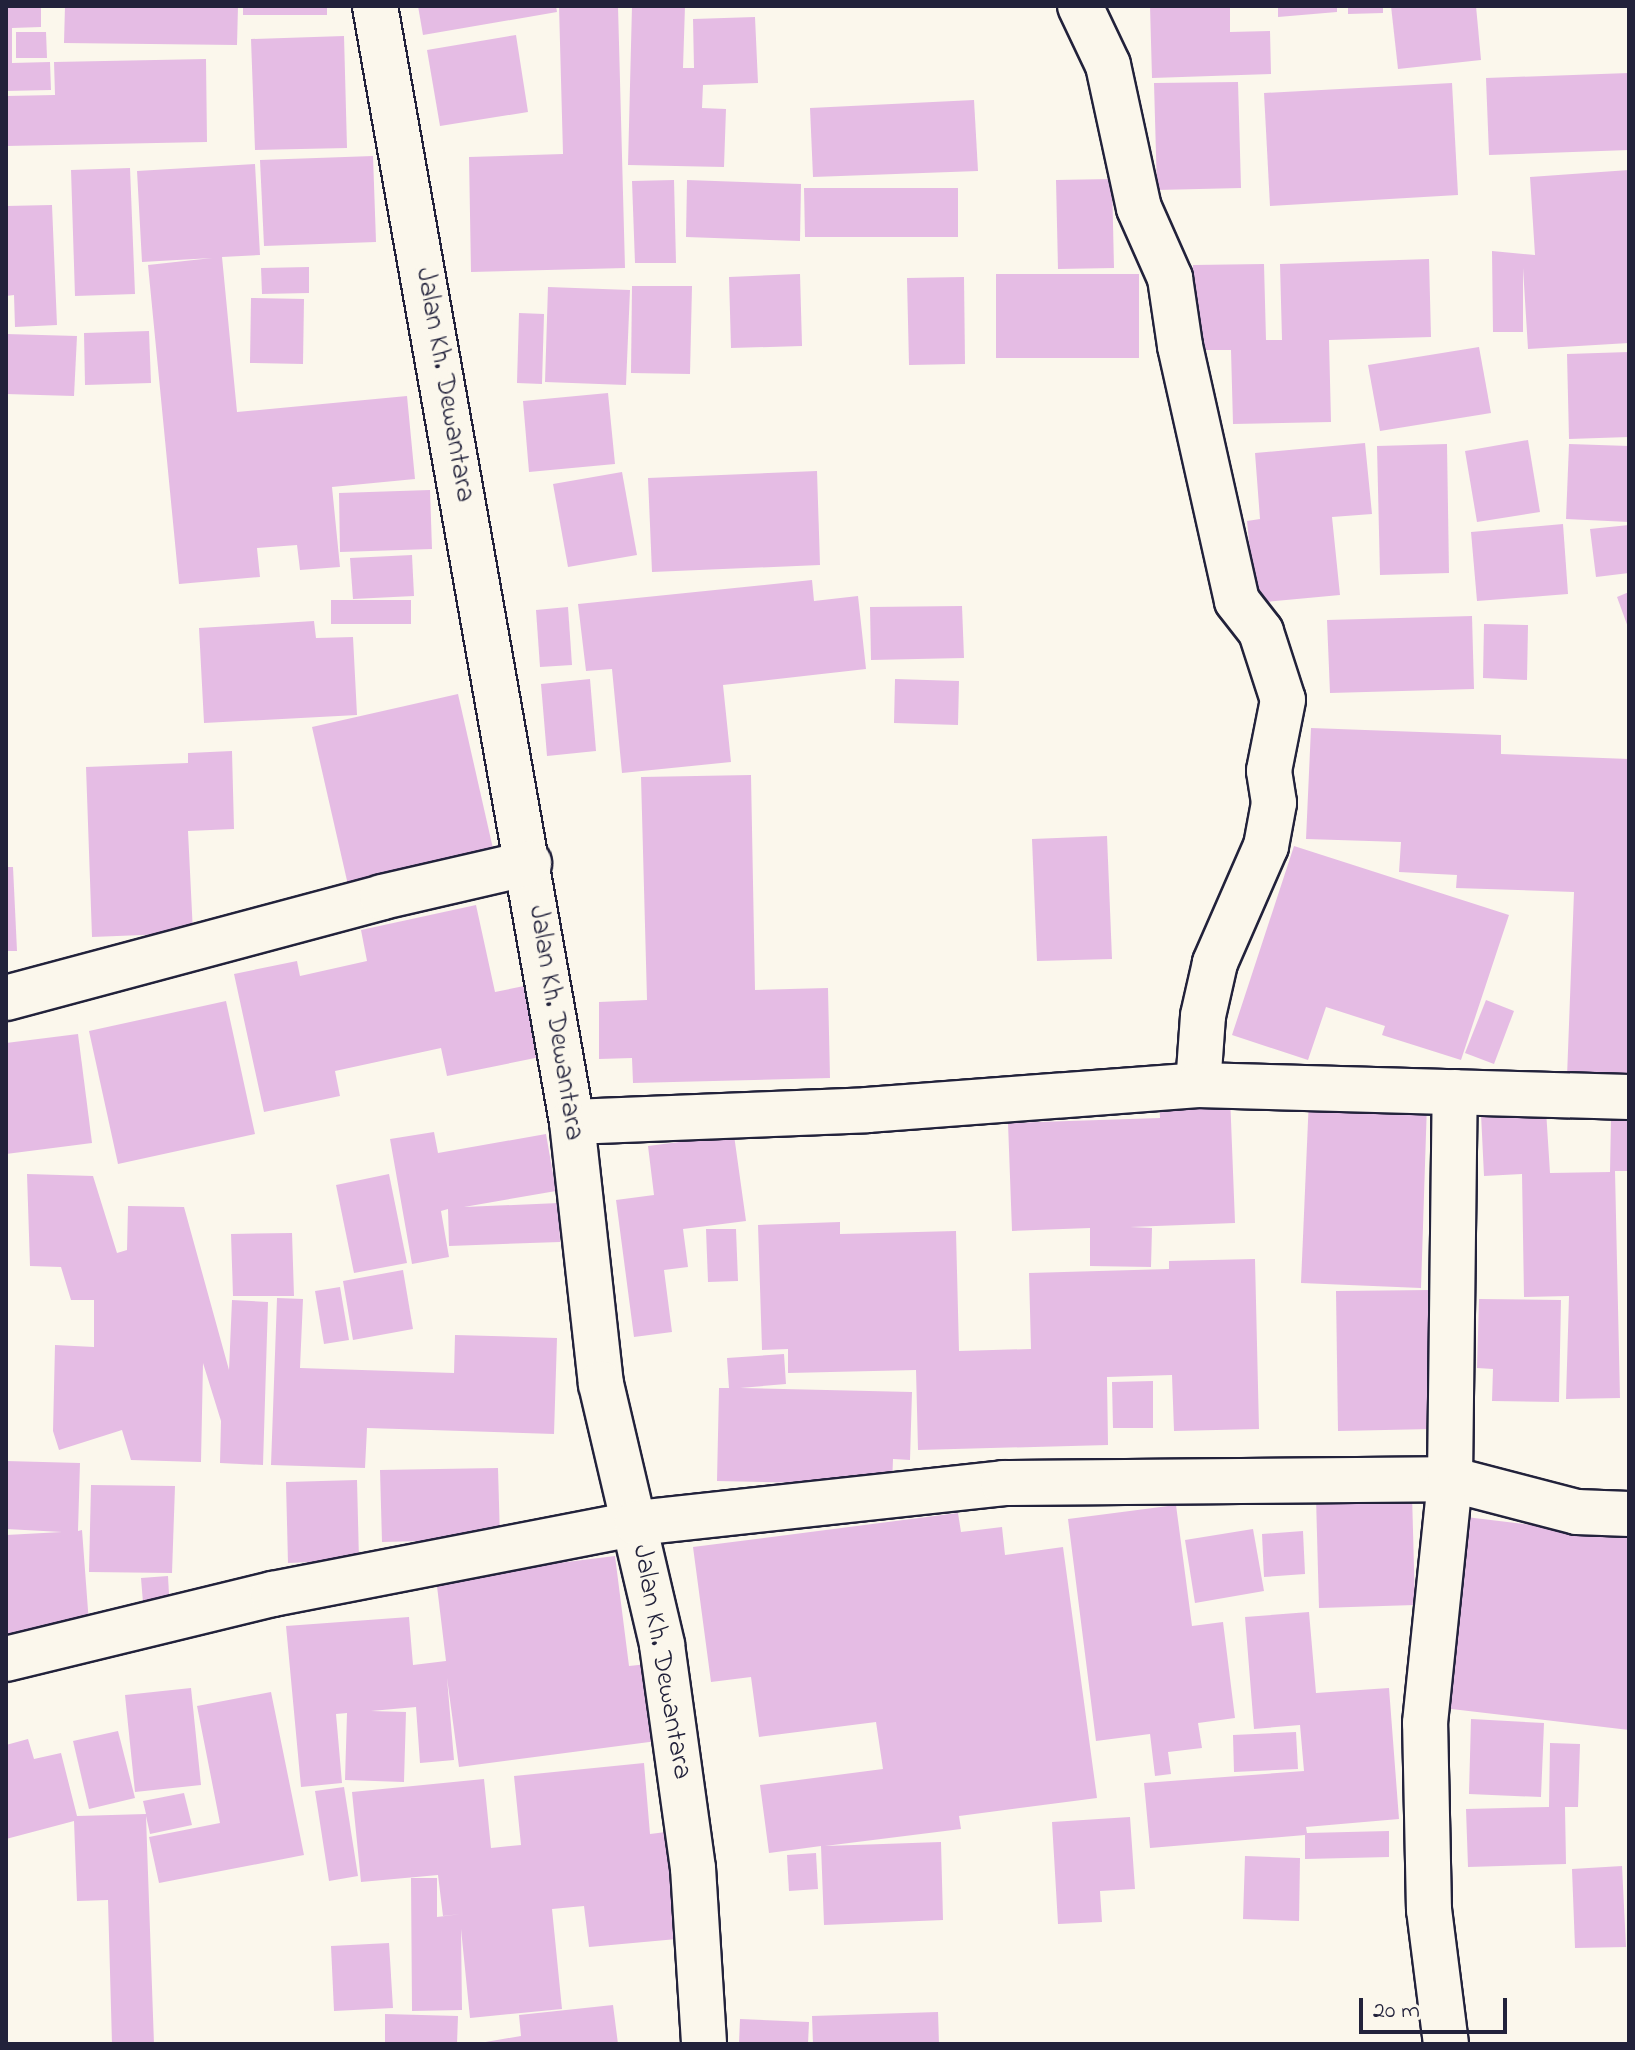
<!DOCTYPE html>
<html>
<head>
<meta charset="utf-8">
<style>
	body { margin:0 }
	#map { position:relative; width:1635px; height:2050px; overflow:hidden; background:#fbf7ec; font-family:"Indie Flower",sans-serif }
	div>[style] { position:absolute }
	[style*='--x'] { left:calc(var(--x)*1px); top:calc(var(--y)*1px); width:calc(var(--w)*1px); rotate:calc(var(--a)*1deg) }
	.building>* { inset:0; background:#e5bce4 }
	.roads { filter:drop-shadow(2px 0 #22223b) drop-shadow(-2px 0 #22223b) drop-shadow(0 2px #22223b) drop-shadow(0 -2px #22223b) }
	.minor>* { height:44px; margin:-22px; padding:0 22px; transform-origin:22px; border-radius:22px; background:#fbf7ec }
	span { translate:-50% -50%; white-space:nowrap; text-align:center; line-height:1.15; -webkit-text-stroke:8px #fbf7ec; paint-order:stroke }
	.street-label { font-size:28px; color:#22223b }
	.frame { position:absolute; inset:0; border:8px solid #22223b; pointer-events:none }
	.scale { position:absolute; left:1359px; top:1998px; width:148px; height:36px; box-sizing:border-box; border:4px solid #22223b; border-top:0; padding-left:10px; font-size:24px; line-height:28px; white-space:nowrap; color:#22223b; -webkit-text-stroke:6px #fbf7ec; paint-order:stroke }
</style>
</head>
<body>
<div id="map">
	<div class="building">
		<i style="clip-path:polygon(6px 6px,41px 6px,41px 27px,12px 28px,12px 63px,50px 62px,51px 90px,6px 91px)"></i>
		<i style="clip-path:polygon(65px 6px,238px 6px,237px 45px,64px 43px)"></i>
		<i style="clip-path:polygon(243px 6px,327px 6px,327px 15px,243px 15px)"></i>
		<i style="clip-path:polygon(418px 6px,556px 6px,557px 12px,423px 35px)"></i>
		<i style="clip-path:polygon(559px 6px,618px 6px,625px 268px,471px 272px,469px 157px,563px 154px)"></i>
		<i style="clip-path:polygon(632px 6px,685px 6px,683px 68px,694px 68px,693px 19px,755px 17px,758px 83px,703px 85px,702px 108px,726px 109px,724px 167px,628px 165px)"></i>
		<i style="clip-path:polygon(1150px 6px,1230px 6px,1230px 32px,1270px 31px,1271px 74px,1152px 78px)"></i>
		<i style="clip-path:polygon(1278px 6px,1337px 6px,1337px 12px,1278px 17px)"></i>
		<i style="clip-path:polygon(1348px 6px,1383px 6px,1383px 13px,1348px 14px)"></i>
		<i style="clip-path:polygon(1391px 6px,1476px 6px,1481px 60px,1398px 69px)"></i>
		<i style="clip-path:polygon(16px 32px,46px 32px,47px 58px,16px 58px)"></i>
		<i style="clip-path:polygon(516px 35px,528px 112px,440px 126px,427px 50px)"></i>
		<i style="clip-path:polygon(344px 36px,347px 148px,255px 150px,251px 39px)"></i>
		<i style="clip-path:polygon(206px 59px,207px 142px,6px 146px,6px 96px,55px 95px,54px 62px)"></i>
		<i style="clip-path:polygon(1629px 73px,1629px 150px,1489px 155px,1486px 78px)"></i>
		<i style="clip-path:polygon(1238px 82px,1241px 188px,1157px 190px,1154px 83px)"></i>
		<i style="clip-path:polygon(1452px 83px,1458px 195px,1270px 206px,1264px 93px)"></i>
		<i style="clip-path:polygon(974px 100px,978px 171px,813px 177px,810px 108px)"></i>
		<i style="clip-path:polygon(373px 156px,376px 242px,264px 246px,260px 160px)"></i>
		<i style="clip-path:polygon(255px 164px,260px 255px,222px 257px,237px 412px,407px 396px,415px 479px,332px 487px,340px 567px,300px 570px,297px 545px,257px 548px,260px 577px,179px 584px,148px 265px,212px 258px,142px 262px,137px 171px)"></i>
		<i style="clip-path:polygon(130px 168px,135px 294px,75px 296px,71px 170px)"></i>
		<i style="clip-path:polygon(1629px 170px,1629px 343px,1528px 349px,1523px 268px,1523px 332px,1493px 332px,1492px 251px,1535px 255px,1530px 177px)"></i>
		<i style="clip-path:polygon(1112px 179px,1114px 268px,1058px 269px,1056px 180px)"></i>
		<i style="clip-path:polygon(674px 180px,676px 263px,635px 263px,632px 181px)"></i>
		<i style="clip-path:polygon(687px 180px,801px 184px,800px 241px,686px 237px)"></i>
		<i style="clip-path:polygon(804px 188px,958px 188px,958px 237px,805px 237px)"></i>
		<i style="clip-path:polygon(52px 205px,57px 325px,15px 327px,14px 295px,6px 296px,6px 206px)"></i>
		<i style="clip-path:polygon(1429px 259px,1431px 337px,1329px 340px,1331px 422px,1233px 424px,1231px 350px,1193px 350px,1193px 265px,1264px 264px,1266px 340px,1282px 340px,1280px 264px)"></i>
		<i style="clip-path:polygon(309px 267px,309px 293px,262px 294px,261px 268px)"></i>
		<i style="clip-path:polygon(800px 274px,802px 346px,731px 348px,729px 277px)"></i>
		<i style="clip-path:polygon(996px 274px,1139px 274px,1139px 358px,996px 358px)"></i>
		<i style="clip-path:polygon(964px 277px,965px 364px,909px 365px,907px 278px)"></i>
		<i style="clip-path:polygon(632px 286px,692px 286px,690px 374px,631px 373px)"></i>
		<i style="clip-path:polygon(548px 287px,630px 290px,626px 385px,545px 382px)"></i>
		<i style="clip-path:polygon(251px 298px,304px 299px,303px 364px,250px 363px)"></i>
		<i style="clip-path:polygon(519px 313px,544px 314px,542px 384px,517px 383px)"></i>
		<i style="clip-path:polygon(149px 331px,151px 383px,85px 385px,84px 333px)"></i>
		<i style="clip-path:polygon(6px 334px,77px 336px,74px 396px,6px 394px)"></i>
		<i style="clip-path:polygon(1479px 347px,1491px 413px,1380px 431px,1368px 365px)"></i>
		<i style="clip-path:polygon(1629px 352px,1629px 437px,1569px 439px,1567px 354px)"></i>
		<i style="clip-path:polygon(608px 393px,615px 464px,529px 472px,523px 401px)"></i>
		<i style="clip-path:polygon(1528px 440px,1540px 512px,1477px 522px,1465px 451px)"></i>
		<i style="clip-path:polygon(1365px 443px,1372px 514px,1332px 517px,1340px 595px,1255px 603px,1247px 521px,1260px 519px,1255px 453px)"></i>
		<i style="clip-path:polygon(1447px 444px,1449px 573px,1380px 575px,1377px 446px)"></i>
		<i style="clip-path:polygon(1569px 444px,1629px 446px,1629px 522px,1566px 519px)"></i>
		<i style="clip-path:polygon(817px 471px,820px 565px,652px 572px,648px 478px)"></i>
		<i style="clip-path:polygon(622px 472px,637px 555px,568px 567px,553px 484px)"></i>
		<i style="clip-path:polygon(430px 490px,432px 549px,340px 552px,339px 493px)"></i>
		<i style="clip-path:polygon(1563px 524px,1568px 594px,1477px 601px,1471px 532px)"></i>
		<i style="clip-path:polygon(1629px 525px,1629px 573px,1596px 577px,1590px 529px)"></i>
		<i style="clip-path:polygon(412px 555px,414px 596px,353px 599px,350px 558px)"></i>
		<i style="clip-path:polygon(812px 580px,814px 601px,858px 596px,866px 669px,723px 685px,731px 762px,622px 773px,612px 669px,586px 671px,578px 604px)"></i>
		<i style="clip-path:polygon(1629px 592px,1629px 630px,1617px 597px)"></i>
		<i style="clip-path:polygon(331px 600px,411px 600px,411px 624px,331px 624px)"></i>
		<i style="clip-path:polygon(962px 606px,964px 658px,871px 660px,870px 607px)"></i>
		<i style="clip-path:polygon(568px 607px,572px 665px,540px 667px,536px 610px)"></i>
		<i style="clip-path:polygon(1472px 616px,1474px 689px,1330px 693px,1327px 620px)"></i>
		<i style="clip-path:polygon(314px 621px,316px 638px,353px 637px,357px 715px,204px 723px,199px 628px)"></i>
		<i style="clip-path:polygon(1484px 624px,1528px 625px,1527px 680px,1483px 678px)"></i>
		<i style="clip-path:polygon(590px 679px,596px 751px,547px 756px,541px 684px)"></i>
		<i style="clip-path:polygon(895px 679px,959px 681px,958px 725px,894px 723px)"></i>
		<i style="clip-path:polygon(458px 694px,494px 853px,348px 885px,312px 727px)"></i>
		<i style="clip-path:polygon(1311px 728px,1501px 735px,1501px 754px,1629px 759px,1629px 1079px,1567px 1077px,1574px 892px,1456px 888px,1457px 875px,1399px 872px,1401px 842px,1306px 839px)"></i>
		<i style="clip-path:polygon(232px 751px,234px 829px,188px 831px,193px 933px,92px 937px,86px 767px,188px 763px,188px 753px)"></i>
		<i style="clip-path:polygon(751px 775px,755px 990px,828px 988px,830px 1078px,633px 1083px,632px 1058px,599px 1059px,599px 1002px,647px 1000px,641px 777px)"></i>
		<i style="clip-path:polygon(1107px 836px,1112px 959px,1037px 961px,1032px 839px)"></i>
		<i style="clip-path:polygon(1294px 846px,1509px 915px,1461px 1060px,1382px 1035px,1385px 1026px,1326px 1007px,1308px 1060px,1232px 1035px)"></i>
		<i style="clip-path:polygon(6px 867px,13px 867px,17px 951px,6px 951px)"></i>
		<i style="clip-path:polygon(476px 905px,495px 992px,529px 985px,545px 1056px,447px 1076px,441px 1048px,335px 1071px,340px 1096px,264px 1112px,234px 974px,297px 961px,300px 976px,367px 961px,361px 930px)"></i>
		<i style="clip-path:polygon(1486px 1000px,1514px 1011px,1494px 1064px,1465px 1053px)"></i>
		<i style="clip-path:polygon(226px 1001px,255px 1134px,118px 1164px,89px 1031px)"></i>
		<i style="clip-path:polygon(78px 1034px,92px 1143px,6px 1154px,6px 1043px)"></i>
		<i style="clip-path:polygon(1230px 1095px,1235px 1223px,1130px 1227px,1152px 1228px,1151px 1267px,1090px 1266px,1090px 1228px,1012px 1231px,1008px 1123px,1160px 1118px,1159px 1097px)"></i>
		<i style="clip-path:polygon(1309px 1098px,1427px 1103px,1421px 1288px,1301px 1283px)"></i>
		<i style="clip-path:polygon(1546px 1110px,1550px 1173px,1610px 1172px,1611px 1119px,1629px 1119px,1629px 1171px,1615px 1171px,1620px 1398px,1566px 1399px,1569px 1296px,1524px 1297px,1522px 1174px,1484px 1176px,1481px 1114px)"></i>
		<i style="clip-path:polygon(434px 1132px,438px 1153px,546px 1134px,556px 1191px,464px 1207px,559px 1203px,560px 1242px,449px 1246px,448px 1209px,441px 1211px,449px 1257px,412px 1264px,390px 1139px)"></i>
		<i style="clip-path:polygon(734px 1135px,746px 1221px,683px 1229px,688px 1267px,664px 1270px,672px 1332px,634px 1337px,616px 1200px,654px 1195px,648px 1146px)"></i>
		<i style="clip-path:polygon(27px 1174px,93px 1176px,117px 1253px,127px 1250px,128px 1206px,184px 1207px,229px 1370px,232px 1300px,268px 1302px,263px 1465px,220px 1463px,221px 1421px,203px 1363px,201px 1462px,131px 1460px,122px 1430px,59px 1450px,53px 1431px,55px 1345px,94px 1347px,94px 1300px,71px 1300px,61px 1267px,30px 1266px)"></i>
		<i style="clip-path:polygon(389px 1174px,407px 1263px,354px 1273px,336px 1185px)"></i>
		<i style="clip-path:polygon(840px 1222px,840px 1234px,956px 1231px,959px 1351px,1031px 1349px,1029px 1273px,1169px 1269px,1169px 1261px,1255px 1259px,1259px 1429px,1174px 1431px,1172px 1375px,1107px 1377px,1108px 1445px,918px 1450px,916px 1370px,788px 1373px,788px 1349px,762px 1350px,758px 1225px)"></i>
		<i style="clip-path:polygon(706px 1229px,736px 1229px,738px 1281px,708px 1282px)"></i>
		<i style="clip-path:polygon(292px 1233px,294px 1296px,233px 1296px,231px 1234px)"></i>
		<i style="clip-path:polygon(403px 1270px,413px 1329px,353px 1340px,343px 1281px)"></i>
		<i style="clip-path:polygon(340px 1287px,349px 1340px,324px 1344px,315px 1291px)"></i>
		<i style="clip-path:polygon(1430px 1290px,1432px 1429px,1338px 1431px,1336px 1291px)"></i>
		<i style="clip-path:polygon(277px 1298px,303px 1299px,300px 1368px,454px 1373px,455px 1335px,557px 1338px,554px 1434px,367px 1428px,365px 1468px,271px 1465px)"></i>
		<i style="clip-path:polygon(1479px 1299px,1561px 1300px,1559px 1402px,1492px 1401px,1493px 1369px,1477px 1368px)"></i>
		<i style="clip-path:polygon(784px 1354px,786px 1384px,740px 1388px,912px 1392px,910px 1460px,893px 1459px,892px 1485px,717px 1481px,719px 1388px,729px 1388px,727px 1358px)"></i>
		<i style="clip-path:polygon(1153px 1381px,1153px 1428px,1113px 1428px,1112px 1382px)"></i>
		<i style="clip-path:polygon(6px 1461px,80px 1463px,78px 1531px,82px 1530px,90px 1637px,6px 1644px,6px 1535px,62px 1532px,6px 1529px)"></i>
		<i style="clip-path:polygon(498px 1468px,500px 1539px,382px 1542px,380px 1470px)"></i>
		<i style="clip-path:polygon(357px 1480px,359px 1560px,288px 1563px,286px 1482px)"></i>
		<i style="clip-path:polygon(91px 1485px,175px 1486px,172px 1573px,89px 1572px)"></i>
		<i style="clip-path:polygon(1412px 1494px,1415px 1605px,1319px 1608px,1316px 1497px)"></i>
		<i style="clip-path:polygon(1176px 1505px,1192px 1626px,1223px 1622px,1235px 1718px,1198px 1723px,1202px 1748px,1168px 1752px,1171px 1774px,1155px 1776px,1150px 1734px,1096px 1741px,1068px 1519px)"></i>
		<i style="clip-path:polygon(958px 1513px,961px 1532px,1002px 1527px,1005px 1555px,1063px 1547px,1097px 1798px,959px 1816px,961px 1829px,825px 1846px,941px 1842px,943px 1920px,824px 1925px,821px 1846px,769px 1853px,760px 1785px,883px 1769px,876px 1722px,759px 1737px,751px 1677px,711px 1682px,693px 1547px)"></i>
		<i style="clip-path:polygon(1466px 1517px,1629px 1537px,1629px 1730px,1443px 1708px)"></i>
		<i style="clip-path:polygon(1253px 1529px,1264px 1591px,1195px 1603px,1185px 1540px)"></i>
		<i style="clip-path:polygon(1303px 1531px,1305px 1574px,1264px 1577px,1262px 1534px)"></i>
		<i style="clip-path:polygon(615px 1556px,629px 1666px,648px 1664px,657px 1741px,459px 1767px,447px 1678px,454px 1760px,420px 1763px,416px 1707px,371px 1711px,406px 1712px,404px 1782px,345px 1780px,347px 1713px,336px 1714px,342px 1783px,301px 1787px,286px 1626px,409px 1617px,413px 1665px,446px 1661px,436px 1578px)"></i>
		<i style="clip-path:polygon(168px 1576px,170px 1613px,144px 1615px,141px 1578px)"></i>
		<i style="clip-path:polygon(1309px 1612px,1316px 1693px,1389px 1688px,1399px 1819px,1306px 1827px,1307px 1833px,1389px 1831px,1389px 1857px,1305px 1859px,1305px 1835px,1150px 1848px,1144px 1783px,1304px 1771px,1300px 1725px,1254px 1729px,1245px 1617px)"></i>
		<i style="clip-path:polygon(191px 1688px,201px 1785px,135px 1792px,125px 1695px)"></i>
		<i style="clip-path:polygon(271px 1692px,304px 1855px,159px 1883px,149px 1837px,220px 1823px,197px 1706px)"></i>
		<i style="clip-path:polygon(1471px 1719px,1544px 1723px,1541px 1797px,1469px 1794px)"></i>
		<i style="clip-path:polygon(118px 1731px,135px 1798px,89px 1809px,73px 1741px)"></i>
		<i style="clip-path:polygon(1296px 1732px,1298px 1769px,1234px 1772px,1233px 1735px)"></i>
		<i style="clip-path:polygon(28px 1739px,34px 1759px,61px 1753px,77px 1816px,146px 1814px,143px 1801px,184px 1793px,192px 1825px,150px 1834px,146px 1816px,154px 2044px,112px 2044px,108px 1900px,77px 1901px,74px 1821px,6px 1839px,6px 1745px)"></i>
		<i style="clip-path:polygon(1550px 1743px,1580px 1744px,1578px 1807px,1565px 1807px,1566px 1864px,1468px 1867px,1466px 1809px,1549px 1807px)"></i>
		<i style="clip-path:polygon(644px 1763px,650px 1834px,666px 1832px,677px 1939px,589px 1947px,584px 1906px,552px 1909px,562px 2009px,470px 2018px,461px 1929px,462px 2010px,412px 2011px,411px 1878px,437px 1878px,437px 1917px,461px 1914px,443px 1916px,438px 1875px,361px 1882px,352px 1792px,484px 1779px,491px 1848px,521px 1845px,514px 1776px)"></i>
		<i style="clip-path:polygon(344px 1787px,358px 1876px,329px 1881px,315px 1791px)"></i>
		<i style="clip-path:polygon(1130px 1817px,1135px 1889px,1100px 1891px,1102px 1922px,1058px 1924px,1052px 1822px)"></i>
		<i style="clip-path:polygon(816px 1853px,818px 1889px,789px 1891px,787px 1855px)"></i>
		<i style="clip-path:polygon(1245px 1856px,1300px 1858px,1299px 1921px,1243px 1919px)"></i>
		<i style="clip-path:polygon(1622px 1866px,1626px 1947px,1575px 1948px,1572px 1869px)"></i>
		<i style="clip-path:polygon(389px 1943px,393px 2008px,334px 2011px,331px 1946px)"></i>
		<i style="clip-path:polygon(613px 2005px,618px 2044px,474px 2044px,521px 2036px,519px 2015px)"></i>
		<i style="clip-path:polygon(938px 2012px,939px 2044px,813px 2044px,812px 2016px)"></i>
		<i style="clip-path:polygon(385px 2014px,458px 2016px,457px 2044px,385px 2042px)"></i>
		<i style="clip-path:polygon(740px 2019px,809px 2022px,808px 2044px,739px 2044px)"></i>
	</div>
	<div class="roads">
		<div class="minor">
			<i style="--x:375;--y:6;--w:1133;--a:79.99"></i>
			<i style="--x:572;--y:1122;--w:264;--a:83.7"></i>
			<i style="--x:601;--y:1384;--w:268;--a:76.8"></i>
			<i style="--x:662;--y:1645;--w:225;--a:82.1"></i>
			<i style="--x:693;--y:1868;--w:176;--a:86.4"></i>
			<i style="--x:1080;--y:6;--w:65;--a:64.6"></i>
			<i style="--x:1108;--y:65;--w:146;--a:77.8"></i>
			<i style="--x:1139;--y:208;--w:77;--a:66.1"></i>
			<i style="--x:1170;--y:278;--w:69;--a:81.6"></i>
			<i style="--x:1180;--y:346;--w:261;--a:77.4"></i>
			<i style="--x:1237;--y:601;--w:39;--a:52"></i>
			<i style="--x:1261;--y:632;--w:71;--a:72.1"></i>
			<i style="--x:1283;--y:700;--w:72;--a:101.2"></i>
			<i style="--x:1269;--y:771;--w:32;--a:81"></i>
			<i style="--x:1274;--y:803;--w:44;--a:100.5"></i>
			<i style="--x:1266;--y:846;--w:128;--a:113.6"></i>
			<i style="--x:1215;--y:963;--w:54;--a:102.8"></i>
			<i style="--x:1203;--y:1016;--w:69;--a:94.1"></i>
			<i style="--x:6;--y:998;--w:389;--a:-15"></i>
			<i style="--x:382;--y:897;--w:151;--a:-13"></i>
			<i style="--x:572;--y:1122;--w:295;--a:-2.3"></i>
			<i style="--x:867;--y:1110;--w:332;--a:-4.3"></i>
			<i style="--x:1198;--y:1085;--w:431;--a:1.6"></i>
			<i style="--x:6;--y:1659;--w:275;--a:-13.7"></i>
			<i style="--x:273;--y:1594;--w:371;--a:-11"></i>
			<i style="--x:637;--y:1523;--w:368;--a:-6.2"></i>
			<i style="--x:1003;--y:1483;--w:447;--a:-0.5"></i>
			<i style="--x:1450;--y:1479;--w:131;--a:14.6"></i>
			<i style="--x:1577;--y:1512;--w:52;--a:2.2"></i>
			<i style="--x:1446;--y:2044;--w:135;--a:-97.2"></i>
			<i style="--x:1429;--y:1910;--w:187;--a:-91.2"></i>
			<i style="--x:1425;--y:1723;--w:245;--a:-84.1"></i>
			<i style="--x:1450;--y:1479;--w:387;--a:-89.3"></i>
		</div>
	</div>
	<div class="street-label">
		<span style="left:444px;top:385px;rotate:80deg">Jalan Kh. Dewantara</span>
		<span style="left:555px;top:1023px;rotate:81deg">Jalan Kh. Dewantara</span>
		<span style="left:661px;top:1662px;rotate:80deg">Jalan Kh. Dewantara</span>
	</div>
	<div class="frame"></div>
	<div class="scale">20 m</div>
</div>
</body>
</html>
